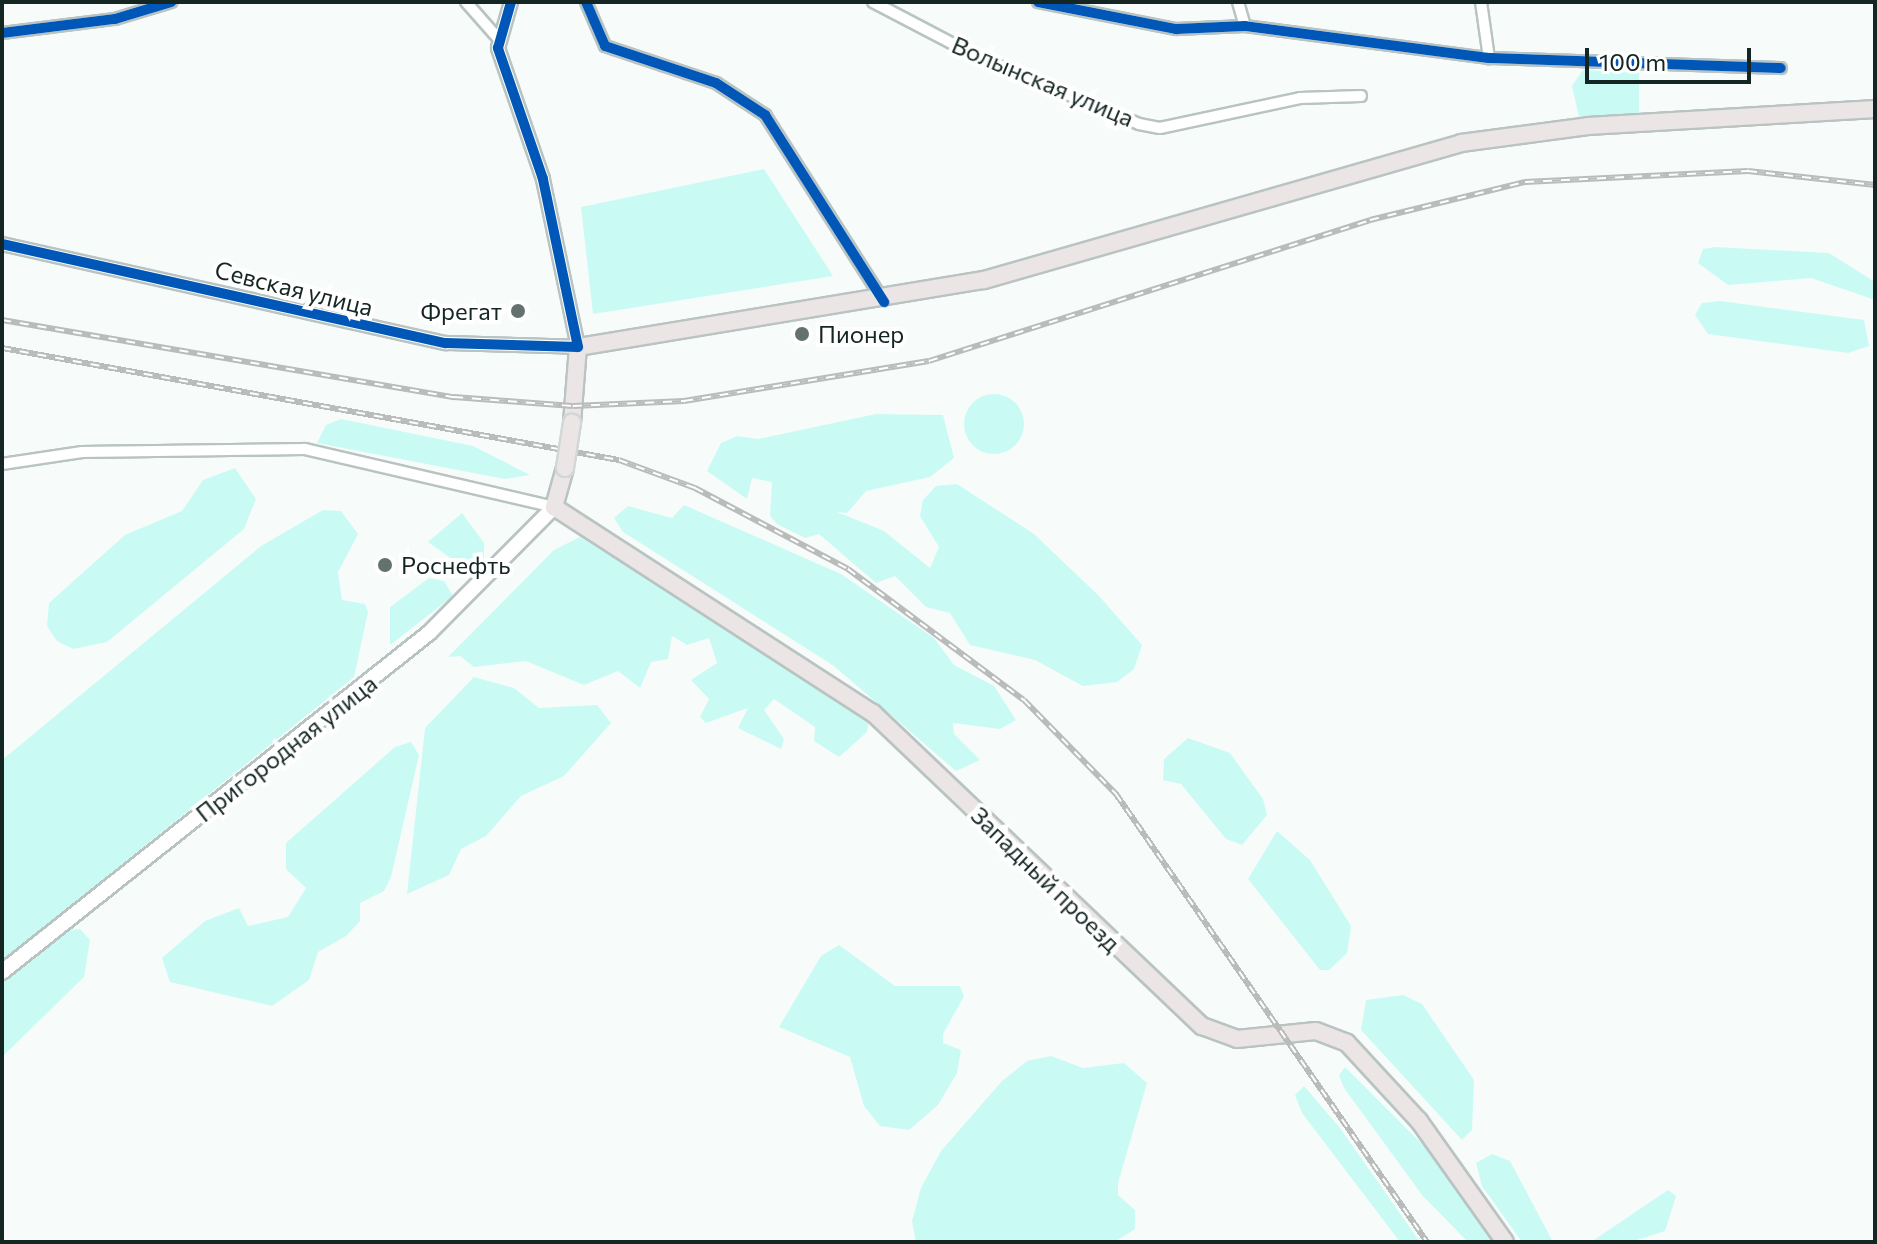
<!DOCTYPE html>
<html>
<head>
<meta charset="utf-8">
<style>
	body { margin:0 }
	#map { position:relative; width:1877px; height:1244px; overflow:hidden; background:#f7fcfb; font-family:Commissioner,sans-serif }
	div>[style] { position:absolute }
	[style*='--x'] { left:calc(var(--x)*1px); top:calc(var(--y)*1px); width:calc(var(--w)*1px); rotate:calc(var(--a)*1deg) }
	.green>* { inset:0; background:#c9fbf4 }
	.round { border-radius:50% }
	.roads { filter:drop-shadow(2px 0 #b9c4c2) drop-shadow(-2px 0 #b9c4c2) drop-shadow(0 2px #b9c4c2) drop-shadow(0 -2px #b9c4c2) }
	.minor>* { height:10px; margin:-5px; padding:0 5px; transform-origin:5px; border-radius:5px; background:#fefffe }
	.tertiary>* { height:12px; margin:-6px; padding:0 6px; transform-origin:6px; border-radius:6px; background:#fefffe }
	.secondary>* { height:14px; margin:-7px; padding:0 7px; transform-origin:7px; border-radius:7px; background:#fefffe }
	.primary>* { height:16px; margin:-8px; padding:0 8px; transform-origin:8px; border-radius:8px; background:#ece5e6 }
	.rail>* { height:6px; margin-top:-3px; transform-origin:0; background:repeating-linear-gradient(90deg,#fff 0 9px,#b9bcbb 0 18px); box-sizing:border-box; border-block:2px solid #b9bcbb }
	.bridges { filter:drop-shadow(2px 0 #d1d7d6) drop-shadow(-2px 0 #d1d7d6) drop-shadow(0 2px #d1d7d6) drop-shadow(0 -2px #d1d7d6) }
	.primary-bridge>* { height:16px; margin:-8px; padding:0 8px; transform-origin:8px; border-radius:8px; background:#ece5e6 }
	.cycleway>* { height:10px; margin:-5px; padding:0 5px; transform-origin:5px; border-radius:5px; background:#0057b8 }
	.dots>* { width:22px; height:22px; translate:-50% -50%; box-sizing:border-box; border:4px solid #fff; border-radius:50% }
	span { translate:-50% -50%; white-space:nowrap; text-align:center; line-height:1.15; -webkit-text-stroke:8px #fff; paint-order:stroke }
	.street-label { font-size:24px; color:#142623 }
	.poi-label { font-size:24px; color:#142623 }
	.right { translate:-100% -50%; text-align:right }
	.left { translate:0 -50%; text-align:left }
	.frame { position:absolute; inset:0; border:4px solid #142623; pointer-events:none }
	.scale { position:absolute; left:1585px; top:48px; width:166px; height:36px; box-sizing:border-box; border:4px solid #142623; border-top:0; padding-left:10px; font-size:24px; line-height:28px; white-space:nowrap; color:#142623; -webkit-text-stroke:6px #fff; paint-order:stroke }
</style>
</head>
<body>
<div id="map">
	<div class="green">
		<i style="clip-path:polygon(1583px 70px,1639px 73px,1639px 113px,1579px 117px,1572px 86px)"></i>
		<i style="clip-path:polygon(764px 169px,833px 276px,593px 314px,581px 207px)"></i>
		<i style="clip-path:polygon(1715px 247px,1829px 253px,1875px 282px,1875px 300px,1811px 278px,1728px 285px,1698px 263px,1703px 249px)"></i>
		<i style="clip-path:polygon(1720px 301px,1864px 320px,1869px 346px,1848px 353px,1708px 334px,1695px 315px,1702px 303px)"></i>
		<i class="round" style="left:964px;top:394px;width:60px;height:60px"></i>
		<i style="clip-path:polygon(876px 414px,943px 415px,954px 458px,930px 477px,866px 491px,847px 513px,837px 512px,884px 531px,930px 568px,939px 547px,920px 516px,923px 500px,936px 486px,957px 484px,1034px 534px,1099px 596px,1142px 645px,1134px 669px,1117px 682px,1083px 686px,1035px 660px,970px 645px,950px 613px,926px 607px,895px 576px,876px 583px,819px 534px,805px 538px,777px 524px,770px 516px,772px 482px,752px 478px,747px 499px,707px 471px,721px 443px,737px 436px,758px 439px)"></i>
		<i style="clip-path:polygon(341px 419px,473px 446px,530px 475px,505px 479px,317px 443px,326px 425px)"></i>
		<i style="clip-path:polygon(235px 468px,256px 499px,244px 529px,107px 642px,73px 649px,57px 641px,47px 626px,49px 603px,125px 535px,182px 511px,203px 480px)"></i>
		<i style="clip-path:polygon(684px 505px,841px 574px,934px 638px,954px 665px,994px 686px,1016px 720px,1000px 729px,953px 723px,954px 734px,980px 760px,956px 771px,834px 666px,623px 532px,614px 518px,628px 506px,672px 518px)"></i>
		<i style="clip-path:polygon(323px 510px,341px 511px,358px 534px,338px 572px,342px 600px,365px 604px,368px 612px,354px 677px,2px 961px,2px 760px,261px 546px)"></i>
		<i style="clip-path:polygon(462px 513px,484px 543px,484px 562px,473px 574px,428px 542px)"></i>
		<i style="clip-path:polygon(580px 537px,869px 719px,867px 732px,839px 757px,814px 741px,815px 727px,774px 699px,764px 710px,784px 739px,781px 749px,738px 728px,748px 708px,706px 723px,700px 717px,709px 699px,691px 680px,717px 663px,709px 638px,687px 645px,672px 636px,668px 659px,651px 662px,640px 688px,618px 671px,584px 685px,526px 661px,474px 667px,460px 656px,448px 657px,554px 550px)"></i>
		<i style="clip-path:polygon(429px 578px,444px 581px,453px 596px,390px 645px,390px 607px)"></i>
		<i style="clip-path:polygon(474px 677px,514px 688px,539px 708px,597px 705px,611px 723px,564px 776px,521px 796px,486px 836px,461px 849px,449px 875px,407px 894px,425px 728px)"></i>
		<i style="clip-path:polygon(1188px 738px,1230px 753px,1263px 799px,1267px 815px,1242px 845px,1226px 839px,1181px 784px,1163px 780px,1164px 759px)"></i>
		<i style="clip-path:polygon(411px 742px,419px 755px,391px 877px,384px 891px,360px 903px,360px 921px,346px 936px,318px 952px,309px 980px,272px 1006px,170px 982px,162px 958px,205px 921px,239px 908px,248px 926px,288px 917px,306px 888px,286px 869px,286px 843px,395px 747px)"></i>
		<i style="clip-path:polygon(1277px 831px,1310px 860px,1351px 926px,1347px 953px,1329px 970px,1320px 970px,1248px 879px)"></i>
		<i style="clip-path:polygon(80px 929px,90px 940px,84px 977px,2px 1057px,2px 983px,69px 930px)"></i>
		<i style="clip-path:polygon(839px 945px,895px 986px,960px 986px,964px 996px,943px 1034px,943px 1043px,961px 1050px,957px 1073px,938px 1105px,909px 1130px,880px 1126px,864px 1106px,850px 1057px,779px 1027px,821px 956px)"></i>
		<i style="clip-path:polygon(1403px 995px,1422px 1004px,1474px 1080px,1472px 1130px,1462px 1140px,1361px 1030px,1366px 1000px)"></i>
		<i style="clip-path:polygon(1051px 1056px,1083px 1068px,1124px 1063px,1147px 1083px,1118px 1183px,1118px 1195px,1135px 1210px,1135px 1229px,1116px 1241px,916px 1242px,912px 1221px,921px 1188px,941px 1151px,1002px 1081px,1027px 1061px)"></i>
		<i style="clip-path:polygon(1345px 1067px,1434px 1156px,1497px 1242px,1468px 1242px,1422px 1195px,1344px 1088px,1339px 1075px)"></i>
		<i style="clip-path:polygon(1304px 1086px,1340px 1128px,1420px 1242px,1400px 1242px,1302px 1113px,1295px 1095px)"></i>
		<i style="clip-path:polygon(1492px 1154px,1510px 1161px,1553px 1242px,1522px 1242px,1482px 1186px,1476px 1163px)"></i>
		<i style="clip-path:polygon(1668px 1190px,1676px 1196px,1665px 1231px,1631px 1242px,1591px 1242px)"></i>
	</div>
	<div class="roads">
		<div class="minor">
			<i style="--x:466;--y:2;--w:47;--a:48.5"></i>
			<i style="--x:586;--y:2;--w:48;--a:66.6"></i>
			<i style="--x:605;--y:46;--w:117;--a:18.4"></i>
			<i style="--x:716;--y:83;--w:59;--a:33.1"></i>
			<i style="--x:765;--y:115;--w:219;--a:57.5"></i>
			<i style="--x:873;--y:2;--w:121;--a:27.6"></i>
			<i style="--x:980;--y:58;--w:172;--a:22.5"></i>
			<i style="--x:1139;--y:124;--w:21;--a:11"></i>
			<i style="--x:1160;--y:128;--w:143;--a:-12.1"></i>
			<i style="--x:1300;--y:98;--w:61;--a:-1.9"></i>
			<i style="--x:1038;--y:2;--w:141;--a:11.1"></i>
			<i style="--x:1176;--y:29;--w:69;--a:-2.5"></i>
			<i style="--x:1245;--y:26;--w:246;--a:7.5"></i>
			<i style="--x:1489;--y:58;--w:292;--a:2"></i>
			<i style="--x:1238;--y:2;--w:25;--a:74"></i>
			<i style="--x:1481;--y:2;--w:57;--a:81.9"></i>
			<i style="--x:2;--y:33;--w:114;--a:-7.1"></i>
			<i style="--x:115;--y:19;--w:59;--a:-16.9"></i>
			<i style="--x:2;--y:464;--w:81;--a:-8.5"></i>
			<i style="--x:82;--y:452;--w:223;--a:-0.8"></i>
			<i style="--x:305;--y:449;--w:256;--a:13.1"></i>
		</div>
		<div class="tertiary">
			<i style="--x:2;--y:244;--w:455;--a:12.6"></i>
			<i style="--x:446;--y:343;--w:132;--a:1.7"></i>
			<i style="--x:578;--y:347;--w:172;--a:-101.8"></i>
			<i style="--x:543;--y:179;--w:139;--a:-109"></i>
			<i style="--x:498;--y:48;--w:48;--a:-74.2"></i>
		</div>
		<div class="secondary">
			<i style="--x:2;--y:972;--w:545;--a:-38.45"></i>
			<i style="--x:429;--y:633;--w:177;--a:-45.2"></i>
		</div>
		<div class="primary">
			<i style="--x:572;--y:423;--w:76;--a:-85.5"></i>
			<i style="--x:578;--y:347;--w:411;--a:-9.4"></i>
			<i style="--x:984;--y:280;--w:496;--a:-16"></i>
			<i style="--x:1461;--y:143;--w:128;--a:-7.6"></i>
			<i style="--x:1588;--y:126;--w:288;--a:-3.4"></i>
			<i style="--x:565;--y:468;--w:41;--a:105.8"></i>
			<i style="--x:554;--y:507;--w:380;--a:32.9"></i>
			<i style="--x:873;--y:713;--w:454;--a:43.6"></i>
			<i style="--x:1202;--y:1026;--w:37;--a:20"></i>
			<i style="--x:1237;--y:1039;--w:79;--a:-5.8"></i>
			<i style="--x:1316;--y:1031;--w:33;--a:21"></i>
			<i style="--x:1347;--y:1043;--w:106;--a:47.3"></i>
			<i style="--x:1419;--y:1121;--w:148;--a:54.6"></i>
		</div>
	</div>
	<div class="rail">
		<i style="--x:2;--y:320;--w:459;--a:9.7"></i>
		<i style="--x:454;--y:397;--w:119;--a:4.3"></i>
		<i style="--x:573;--y:406;--w:111;--a:-2.6"></i>
		<i style="--x:684;--y:401;--w:248;--a:-9.3"></i>
		<i style="--x:929;--y:361;--w:463;--a:-17.7"></i>
		<i style="--x:1370;--y:220;--w:160;--a:-13.8"></i>
		<i style="--x:1525;--y:182;--w:223;--a:-2.8"></i>
		<i style="--x:1748;--y:171;--w:128;--a:6.3"></i>
		<i style="--x:2;--y:348;--w:627;--a:10.29"></i>
		<i style="--x:619;--y:460;--w:81;--a:20.2"></i>
		<i style="--x:695;--y:488;--w:173;--a:27.9"></i>
		<i style="--x:848;--y:569;--w:219;--a:36.7"></i>
		<i style="--x:1024;--y:700;--w:132;--a:45.6"></i>
		<i style="--x:1116;--y:794;--w:545;--a:55.23"></i>
	</div>
	<div class="bridges">
		<div class="primary-bridge">
			<i style="--x:565;--y:468;--w:46;--a:-81.2"></i>
		</div>
	</div>
	<div class="cycleway">
		<i style="--x:586;--y:2;--w:48;--a:66.6"></i>
		<i style="--x:605;--y:46;--w:117;--a:18.4"></i>
		<i style="--x:716;--y:83;--w:59;--a:33.1"></i>
		<i style="--x:765;--y:115;--w:222;--a:57.5"></i>
		<i style="--x:1038;--y:2;--w:141;--a:11.1"></i>
		<i style="--x:1176;--y:29;--w:69;--a:-2.5"></i>
		<i style="--x:1245;--y:26;--w:246;--a:7.5"></i>
		<i style="--x:1489;--y:58;--w:292;--a:2"></i>
		<i style="--x:2;--y:33;--w:114;--a:-7.1"></i>
		<i style="--x:115;--y:19;--w:59;--a:-16.9"></i>
		<i style="--x:2;--y:244;--w:455;--a:12.6"></i>
		<i style="--x:446;--y:343;--w:132;--a:1.7"></i>
		<i style="--x:578;--y:347;--w:172;--a:-101.8"></i>
		<i style="--x:543;--y:179;--w:139;--a:-109"></i>
		<i style="--x:498;--y:48;--w:48;--a:-74.2"></i>
	</div>
	<div class="dots">
		<i style="left:518px;top:311px;background:#63716f"></i>
		<i style="left:802px;top:334px;background:#63716f"></i>
		<i style="left:385px;top:565px;background:#63716f"></i>
	</div>
	<div class="street-label">
		<span style="left:1043px;top:81px;rotate:23deg">Волынская улица</span>
		<span style="left:294px;top:288px;rotate:14deg">Севская улица</span>
		<span style="left:286px;top:748px;rotate:-38deg">Пригородная улица</span>
		<span style="left:1046px;top:879px;rotate:44deg">Западный проезд</span>
	</div>
	<div class="poi-label">
		<span class="right" style="left:502px;top:311px">Фрегат</span>
		<span class="left" style="left:818px;top:334px">Пионер</span>
		<span class="left" style="left:401px;top:565px">Роснефть</span>
	</div>
	<div class="frame"></div>
	<div class="scale">100 m</div>
</div>
</body>
</html>
